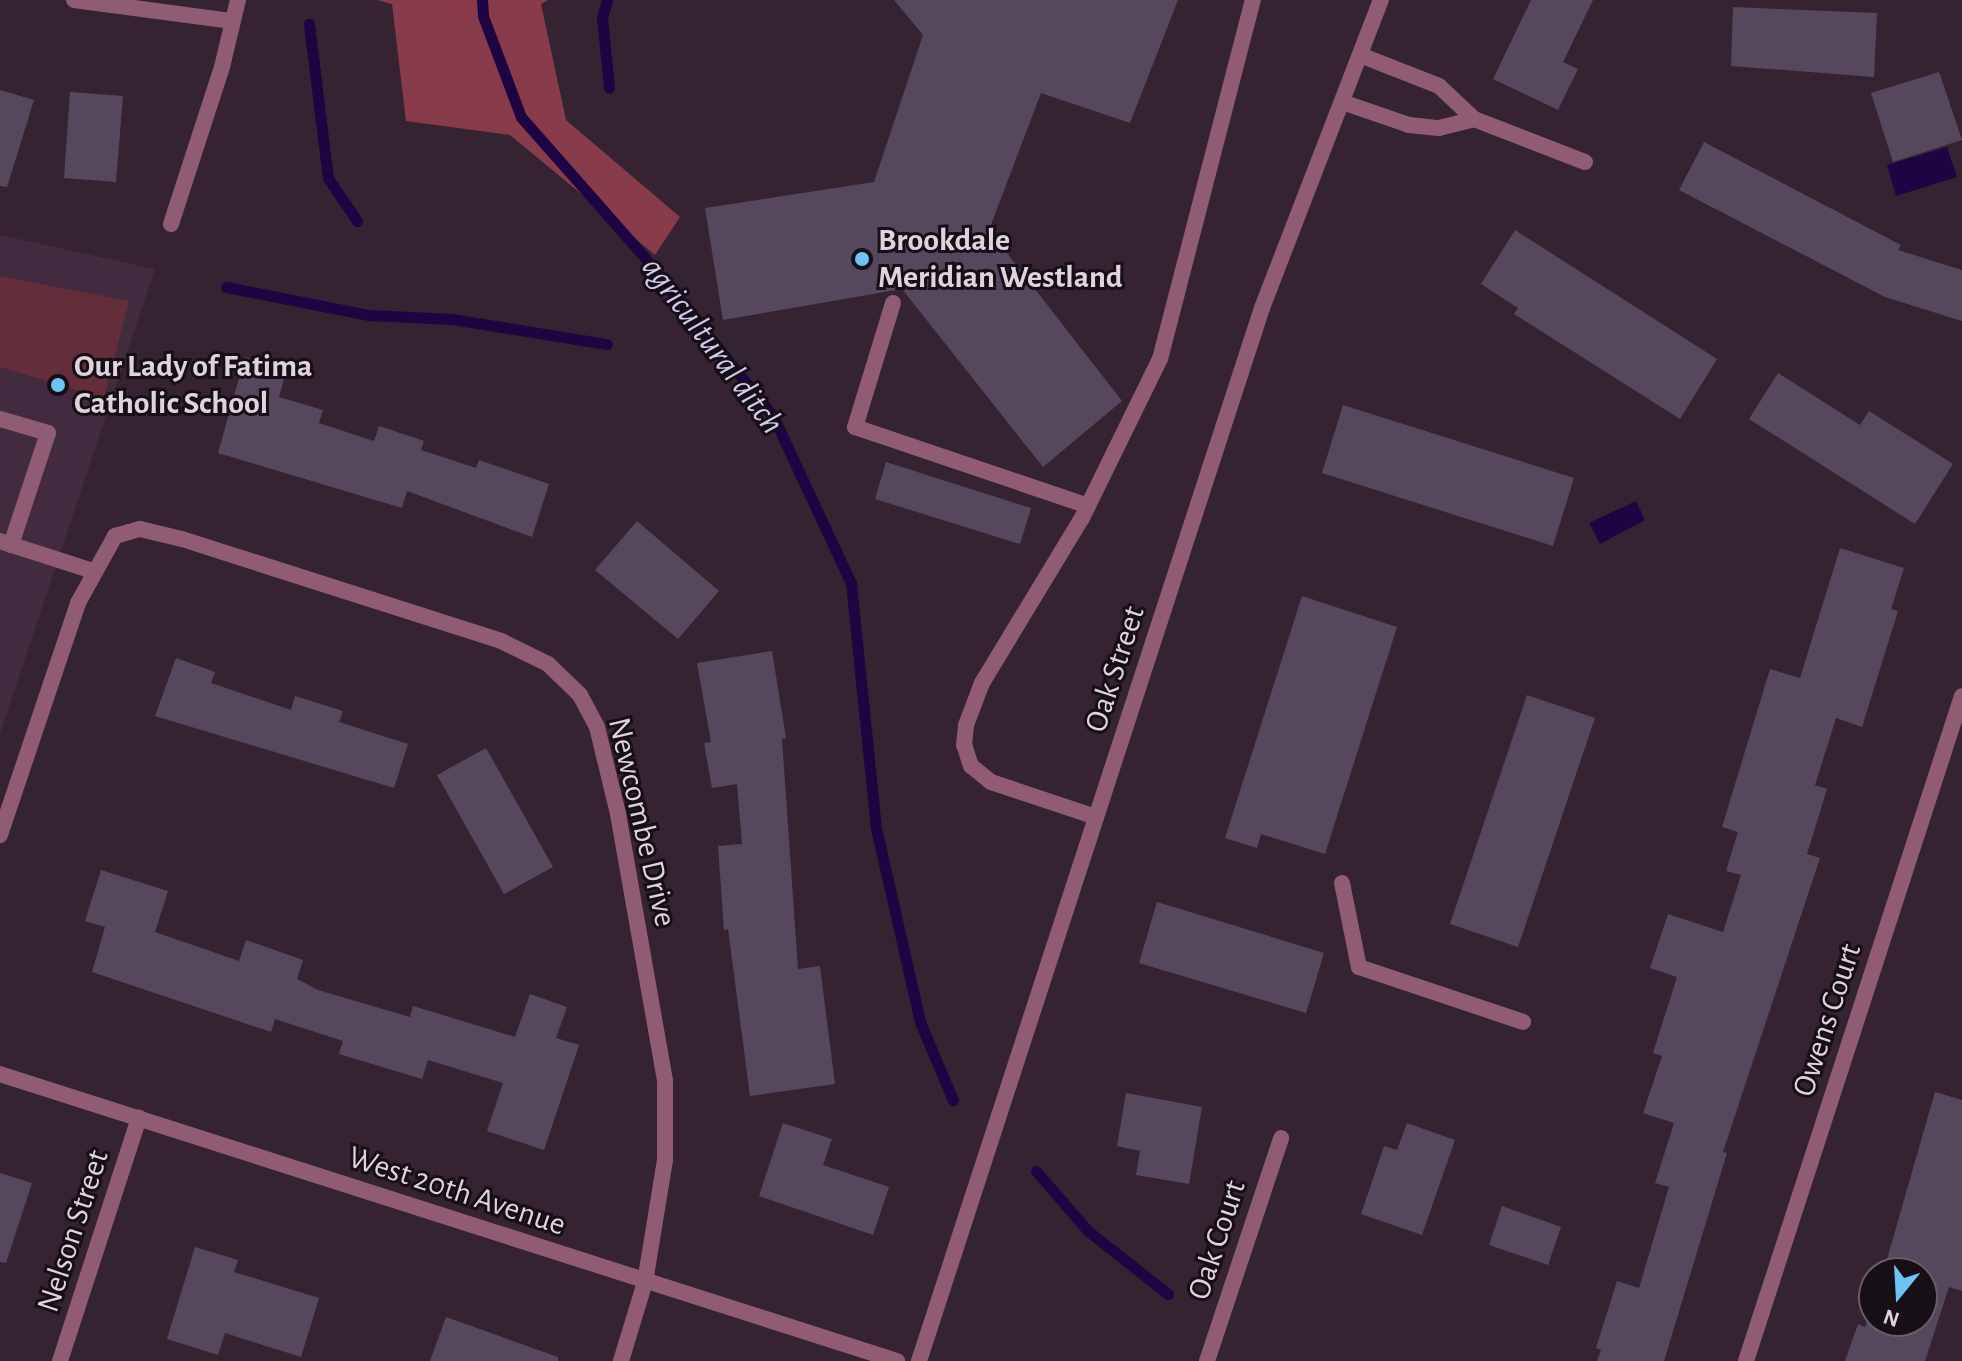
<!DOCTYPE html>
<html>
<head>
<meta charset="utf-8">
<style>
	body { margin:0 }
	#map { position:relative; width:1962px; height:1361px; overflow:hidden; background:#352332; font-family:"Alegreya Sans",sans-serif }
	div>[style] { position:absolute }
	[style*='--x'] { left:calc(var(--x)*1px); top:calc(var(--y)*1px); width:calc(var(--w)*1px); rotate:calc(var(--a)*1deg) }
	.built>* { inset:0; background:#422b3f }
	.green>* { inset:0; background:#632e39 }
	.forest>* { inset:0; background:#873b4b }
	.water>* { inset:0; background:#1d0442 }
	.stream>* { height:11px; margin:-5.5px; padding:0 5.5px; transform-origin:5.5px; border-radius:5.5px; background:#1d0442 }
	.building>* { inset:0; background:#55485d }
	.service>* { height:16px; margin:-8px; padding:0 8px; transform-origin:8px; border-radius:8px; background:#8f5c74 }
	.minor>* { height:16px; margin:-8px; padding:0 8px; transform-origin:8px; border-radius:8px; background:#8f5c74 }
	.tertiary>* { height:16px; margin:-8px; padding:0 8px; transform-origin:8px; border-radius:8px; background:#8f5c74 }
	.dots>* { width:22px; height:22px; translate:-50% -50%; box-sizing:border-box; border:4px solid #170f16; border-radius:50% }
	span { translate:-50% -50%; white-space:nowrap; text-align:center; line-height:1.15; -webkit-text-stroke:6px #170f16; paint-order:stroke }
	.poi-label { font-size:32px; color:#dfd3dd; font-weight:700 }
	.left { translate:0 -50%; text-align:left }
	.street-label { font-size:32px; color:#dfd3dd }
	.water-label { font-size:34px; color:#d0c9f0; font-style:italic }
	.north { position:absolute; left:1858px; top:1257px; width:80px; height:80px; box-sizing:border-box; background:#170f16; border:2px solid #675d66; border-radius:50%; rotate:198deg; font-size:22px; font-weight:700; line-height:32px; text-align:center; color:#dfd3dd }
	.north::after { content:''; display:block; margin:auto; width:28px; height:36px; background:#6fc2f4; clip-path:polygon(50% 0,100% 100%,50% 72%,0 100%) }
</style>
</head>
<body>
<div id="map">
	<div class="built">
		<i style="clip-path:polygon(0 235px,155px 269px,0 734px)"></i>
	</div>
	<div class="green">
		<i style="clip-path:polygon(0 276px,129px 301px,104px 398px,0 367px)"></i>
	</div>
	<div class="forest">
		<i style="clip-path:polygon(377px 0,548px 0,541px 4px,566px 120px,680px 217px,655px 255px,510px 135px,406px 121px,392px 4px)"></i>
	</div>
	<div class="water">
		<i style="clip-path:polygon(1947px 147px,1957px 177px,1896px 196px,1887px 165px)"></i>
		<i style="clip-path:polygon(1636px 501px,1645px 520px,1600px 544px,1589px 523px)"></i>
	</div>
	<div class="stream">
		<i style="--x:482;--y:0;--w:16;--a:86"></i>
		<i style="--x:483;--y:16;--w:108;--a:69.4"></i>
		<i style="--x:521;--y:117;--w:181;--a:48.6"></i>
		<i style="--x:641;--y:253;--w:210;--a:51"></i>
		<i style="--x:773;--y:416;--w:184;--a:65"></i>
		<i style="--x:851;--y:583;--w:246;--a:84.2"></i>
		<i style="--x:876;--y:828;--w:199;--a:77.2"></i>
		<i style="--x:920;--y:1022;--w:85;--a:67.1"></i>
		<i style="--x:607;--y:0;--w:19;--a:106"></i>
		<i style="--x:602;--y:18;--w:70;--a:84.3"></i>
		<i style="--x:309;--y:24;--w:155;--a:83"></i>
		<i style="--x:328;--y:178;--w:52;--a:56"></i>
		<i style="--x:226;--y:287;--w:146;--a:11.1"></i>
		<i style="--x:369;--y:315;--w:83;--a:2.8"></i>
		<i style="--x:452;--y:319;--w:157;--a:9.2"></i>
		<i style="--x:1036;--y:1171;--w:79;--a:49.1"></i>
		<i style="--x:1088;--y:1231;--w:102;--a:38.2"></i>
	</div>
	<div class="building">
		<i style="clip-path:polygon(894px 0,1178px 0,1130px 123px,1041px 93px,989px 230px,1122px 401px,1043px 467px,902px 289px,723px 320px,705px 208px,874px 182px,923px 35px)"></i>
		<i style="clip-path:polygon(1531px 0,1593px 0,1563px 62px,1578px 69px,1558px 110px,1493px 79px)"></i>
		<i style="clip-path:polygon(1733px 7px,1877px 13px,1874px 77px,1731px 66px)"></i>
		<i style="clip-path:polygon(1939px 72px,1962px 140px,1893px 162px,1871px 93px)"></i>
		<i style="clip-path:polygon(0 90px,34px 100px,7px 187px,0 186px)"></i>
		<i style="clip-path:polygon(70px 92px,123px 96px,116px 182px,64px 178px)"></i>
		<i style="clip-path:polygon(1704px 142px,1901px 245px,1898px 250px,1962px 270px,1962px 321px,1885px 297px,1679px 190px)"></i>
		<i style="clip-path:polygon(1515px 230px,1717px 359px,1680px 419px,1514px 314px,1518px 308px,1481px 284px)"></i>
		<i style="clip-path:polygon(245px 357px,287px 368px,279px 397px,323px 410px,319px 423px,374px 441px,379px 426px,424px 441px,421px 450px,476px 468px,479px 460px,549px 484px,532px 537px,407px 491px,402px 508px,218px 453px)"></i>
		<i style="clip-path:polygon(1778px 373px,1860px 425px,1869px 411px,1953px 464px,1915px 524px,1749px 419px)"></i>
		<i style="clip-path:polygon(1343px 405px,1574px 478px,1553px 546px,1322px 473px)"></i>
		<i style="clip-path:polygon(886px 462px,1031px 508px,1020px 544px,875px 499px)"></i>
		<i style="clip-path:polygon(637px 521px,719px 591px,678px 639px,595px 570px)"></i>
		<i style="clip-path:polygon(1840px 548px,1904px 568px,1891px 609px,1898px 611px,1862px 727px,1836px 718px,1815px 785px,1827px 789px,1807px 854px,1820px 858px,1723px 1152px,1727px 1153px,1664px 1361px,1597px 1361px,1601px 1350px,1596px 1348px,1617px 1281px,1639px 1288px,1669px 1187px,1655px 1183px,1674px 1123px,1643px 1113px,1662px 1056px,1653px 1053px,1677px 977px,1650px 968px,1668px 914px,1723px 932px,1741px 875px,1726px 871px,1738px 832px,1722px 827px,1770px 669px,1800px 678px)"></i>
		<i style="clip-path:polygon(1302px 596px,1397px 627px,1325px 854px,1261px 834px,1257px 848px,1225px 838px)"></i>
		<i style="clip-path:polygon(772px 651px,786px 738px,782px 739px,798px 969px,820px 966px,835px 1084px,750px 1096px,728px 929px,724px 930px,718px 846px,742px 844px,737px 784px,712px 788px,704px 743px,711px 742px,697px 663px)"></i>
		<i style="clip-path:polygon(176px 658px,215px 672px,211px 683px,291px 710px,295px 696px,343px 711px,339px 722px,408px 744px,394px 788px,155px 716px)"></i>
		<i style="clip-path:polygon(1527px 695px,1595px 718px,1518px 947px,1450px 924px)"></i>
		<i style="clip-path:polygon(486px 748px,553px 867px,504px 894px,437px 775px)"></i>
		<i style="clip-path:polygon(101px 870px,168px 891px,155px 932px,239px 961px,246px 940px,303px 960px,297px 979px,318px 990px,410px 1017px,413px 1006px,515px 1037px,530px 994px,567px 1007px,556px 1038px,579px 1045px,544px 1150px,487px 1131px,503px 1083px,428px 1060px,422px 1079px,339px 1054px,343px 1041px,275px 1019px,271px 1032px,92px 972px,105px 927px,85px 921px)"></i>
		<i style="clip-path:polygon(1157px 902px,1324px 953px,1306px 1013px,1139px 963px)"></i>
		<i style="clip-path:polygon(1935px 1092px,1962px 1100px,1962px 1291px,1949px 1287px,1925px 1361px,1845px 1361px,1858px 1324px,1865px 1327px,1874px 1300px,1874px 1321px,1922px 1321px,1922px 1273px,1883px 1273px)"></i>
		<i style="clip-path:polygon(1126px 1093px,1202px 1107px,1189px 1184px,1136px 1175px,1140px 1151px,1117px 1146px)"></i>
		<i style="clip-path:polygon(783px 1123px,832px 1139px,823px 1165px,889px 1187px,873px 1235px,759px 1196px)"></i>
		<i style="clip-path:polygon(1407px 1123px,1455px 1140px,1422px 1235px,1361px 1214px,1384px 1146px,1397px 1150px)"></i>
		<i style="clip-path:polygon(0 1173px,32px 1183px,6px 1263px,0 1262px)"></i>
		<i style="clip-path:polygon(1502px 1206px,1561px 1227px,1548px 1265px,1489px 1245px)"></i>
		<i style="clip-path:polygon(195px 1247px,238px 1260px,234px 1272px,319px 1298px,301px 1357px,225px 1333px,218px 1355px,167px 1339px)"></i>
		<i style="clip-path:polygon(446px 1317px,558px 1357px,558px 1361px,430px 1361px)"></i>
	</div>
	<div class="service">
		<i style="--x:1360;--y:55;--w:85;--a:21.4"></i>
		<i style="--x:1439;--y:86;--w:48;--a:43.3"></i>
		<i style="--x:1474;--y:119;--w:119;--a:21.2"></i>
		<i style="--x:1342;--y:102;--w:71;--a:18.9"></i>
		<i style="--x:1409;--y:125;--w:30;--a:6"></i>
		<i style="--x:1439;--y:128;--w:36;--a:-14"></i>
		<i style="--x:893;--y:303;--w:130;--a:107"></i>
		<i style="--x:855;--y:427;--w:246;--a:18.7"></i>
		<i style="--x:0;--y:419;--w:50;--a:16.3"></i>
		<i style="--x:48;--y:433;--w:118;--a:108.3"></i>
		<i style="--x:0;--y:541;--w:98;--a:17.9"></i>
		<i style="--x:1096;--y:817;--w:111;--a:-161.6"></i>
		<i style="--x:991;--y:782;--w:26;--a:-141"></i>
		<i style="--x:971;--y:766;--w:22;--a:-108"></i>
		<i style="--x:964;--y:745;--w:20;--a:-84"></i>
		<i style="--x:966;--y:725;--w:45;--a:-69.1"></i>
		<i style="--x:982;--y:683;--w:193;--a:-58.8"></i>
		<i style="--x:1082;--y:518;--w:177;--a:-63.9"></i>
		<i style="--x:1160;--y:359;--w:371;--a:-75.5"></i>
		<i style="--x:1342;--y:883;--w:86;--a:78.6"></i>
		<i style="--x:1359;--y:967;--w:173;--a:18.5"></i>
	</div>
	<div class="minor">
		<i style="--x:74;--y:0;--w:158;--a:7.6"></i>
		<i style="--x:171;--y:224;--w:165;--a:-72"></i>
		<i style="--x:222;--y:67;--w:69;--a:-76.6"></i>
		<i style="--x:0;--y:835;--w:245;--a:-71.4"></i>
		<i style="--x:78;--y:603;--w:77;--a:-61.1"></i>
		<i style="--x:115;--y:536;--w:26;--a:-16"></i>
		<i style="--x:140;--y:529;--w:43;--a:13.4"></i>
		<i style="--x:182;--y:539;--w:335;--a:17.7"></i>
		<i style="--x:501;--y:641;--w:52;--a:26.1"></i>
		<i style="--x:548;--y:664;--w:45;--a:44.1"></i>
		<i style="--x:580;--y:695;--w:36;--a:62"></i>
		<i style="--x:597;--y:727;--w:89;--a:76.4"></i>
		<i style="--x:618;--y:814;--w:271;--a:80"></i>
		<i style="--x:665;--y:1081;--w:79;--a:90"></i>
		<i style="--x:665;--y:1160;--w:124;--a:99.3"></i>
		<i style="--x:645;--y:1282;--w:83;--a:106.9"></i>
		<i style="--x:60;--y:1361;--w:256;--a:-72"></i>
		<i style="--x:1207;--y:1361;--w:235;--a:-71.6"></i>
		<i style="--x:1746;--y:1361;--w:699;--a:-72.01"></i>
	</div>
	<div class="tertiary">
		<i style="--x:0;--y:1074;--w:942;--a:17.74"></i>
		<i style="--x:919;--y:1361;--w:1107;--a:-71.96"></i>
		<i style="--x:1262;--y:308;--w:330;--a:-68.9"></i>
	</div>
	<div class="dots">
		<i style="left:862px;top:259px;background:#6fc2f4"></i>
		<i style="left:58px;top:385px;background:#6fc2f4"></i>
	</div>
	<div class="poi-label">
		<span class="left" style="left:878px;top:259px">Brookdale<br>Meridian Westland</span>
		<span class="left" style="left:74px;top:385px">Our Lady of Fatima<br>Catholic School</span>
	</div>
	<div class="street-label">
		<span style="left:1115px;top:669px;rotate:-72deg">Oak Street</span>
		<span style="left:642px;top:822px;rotate:77deg">Newcombe Drive</span>
		<span style="left:1827px;top:1020px;rotate:-72deg">Owens Court</span>
		<span style="left:457px;top:1191px;rotate:18deg">West 20th Avenue</span>
		<span style="left:73px;top:1231px;rotate:-72deg">Nelson Street</span>
		<span style="left:1217px;top:1240px;rotate:-72deg">Oak Court</span>
	</div>
	<div class="water-label">
		<span style="left:712px;top:346px;rotate:53deg">agricultural ditch</span>
	</div>
	<div class="north">N</div>
</div>
</body>
</html>
